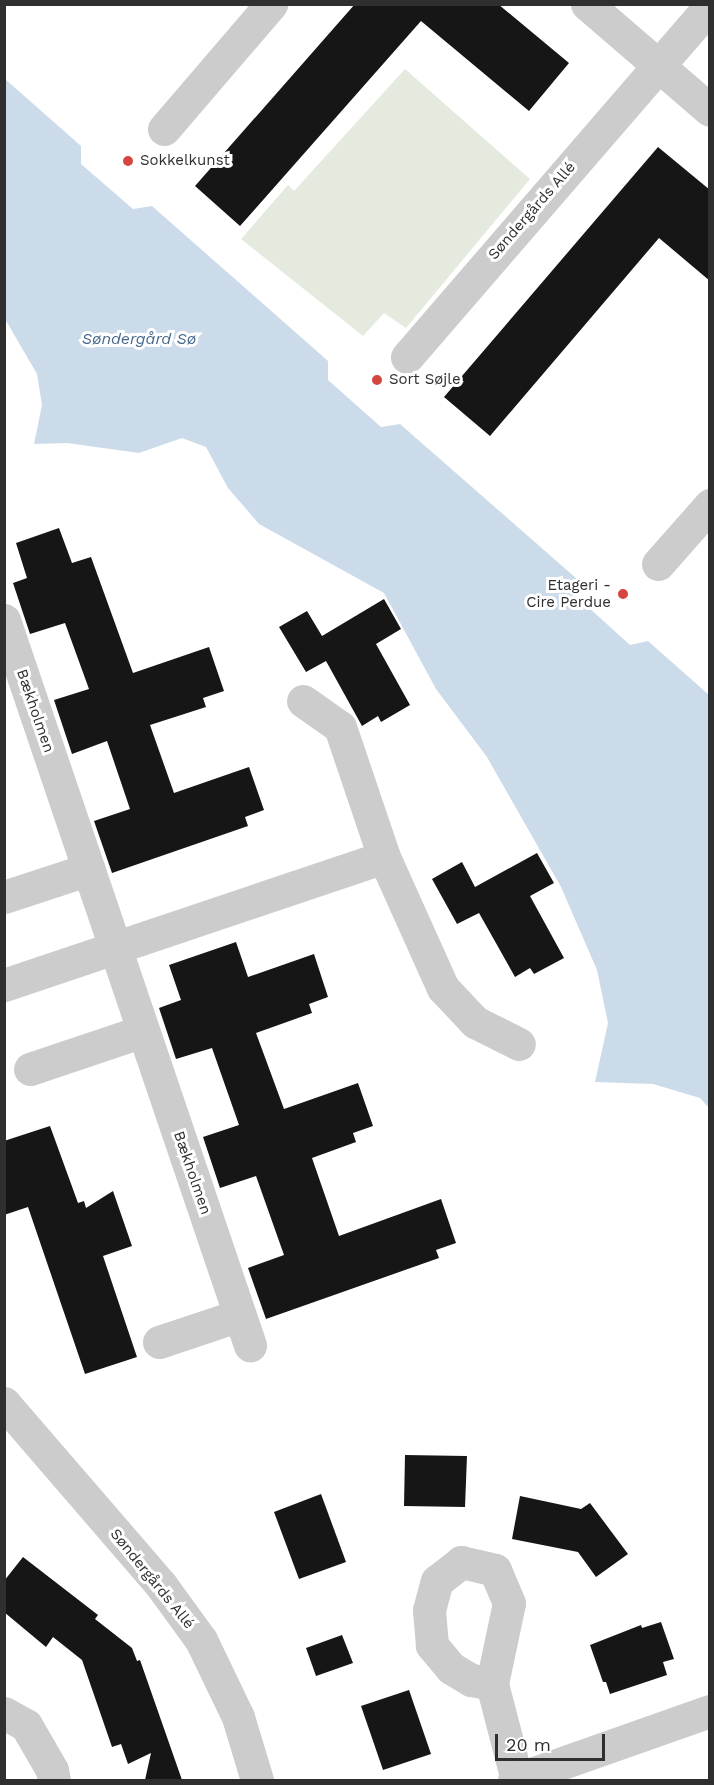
<!DOCTYPE html>
<html>
<head>
<meta charset="utf-8">
<style>
	body { margin:0 }
	#map { position:relative; width:714px; height:1785px; overflow:hidden; background:#fff; font-family:"Work Sans",sans-serif }
	div>[style] { position:absolute }
	[style*='--x'] { left:calc(var(--x)*1px); top:calc(var(--y)*1px); width:calc(var(--w)*1px); rotate:calc(var(--a)*1deg) }
	.green>* { inset:0; background:#e4ebde }
	.water>* { inset:0; background:#ccdbe9 }
	.building>* { inset:0; background:#161616 }
	.minor>* { height:33px; margin:-16.5px; padding:0 16.5px; transform-origin:16.5px; border-radius:16.5px; background:#ccc }
	.dots>* { width:16px; height:16px; translate:-50% -50%; box-sizing:border-box; border:3px solid #fff; border-radius:50% }
	span { translate:-50% -50%; white-space:nowrap; text-align:center; line-height:1.15; -webkit-text-stroke:6px #fff; paint-order:stroke }
	.poi-label { font-size:15px; color:#2f2f2f }
	.left { translate:0 -50%; text-align:left }
	.right { translate:-100% -50%; text-align:right }
	.street-label { font-size:15px; color:#2f2f2f }
	.water-label { font-size:16px; color:#44688b; font-style:italic }
	.frame { position:absolute; inset:0; border:6px solid #2f2f2f; pointer-events:none }
	.scale { position:absolute; left:495px; top:1734px; width:110px; height:27px; box-sizing:border-box; border:3px solid #2f2f2f; border-top:0; padding-left:8px; font-size:18px; line-height:21px; white-space:nowrap; color:#2f2f2f; -webkit-text-stroke:4px #fff; paint-order:stroke }
</style>
</head>
<body>
<div id="map">
	<div class="green">
		<i style="clip-path:polygon(405px 69px,530px 179px,406px 328px,384px 313px,363px 336px,241px 239px,288px 185px,294px 191px)"></i>
	</div>
	<div class="water">
		<i style="clip-path:polygon(5px 79px,81px 146px,81px 164px,133px 209px,152px 206px,328px 361px,328px 380px,381px 427px,400px 424px,577px 579px,576px 596px,630px 645px,648px 641px,709px 695px,709px 1108px,700px 1098px,653px 1084px,595px 1082px,608px 1023px,597px 970px,561px 887px,487px 757px,436px 689px,384px 593px,259px 524px,228px 488px,206px 447px,182px 438px,139px 453px,67px 443px,34px 444px,42px 405px,37px 374px,5px 319px)"></i>
	</div>
	<div class="building">
		<i style="clip-path:polygon(355px 4px,498px 4px,569px 63px,529px 111px,421px 21px,240px 226px,195px 186px)"></i>
		<i style="clip-path:polygon(658px 147px,710px 190px,710px 281px,659px 238px,490px 436px,444px 397px)"></i>
		<i style="clip-path:polygon(59px 528px,72px 563px,91px 557px,133px 673px,209px 647px,224px 691px,203px 698px,206px 707px,150px 725px,174px 793px,249px 767px,264px 810px,245px 817px,248px 826px,112px 873px,94px 821px,130px 809px,107px 741px,72px 754px,54px 700px,89px 689px,65px 623px,30px 634px,13px 583px,27px 578px,16px 543px)"></i>
		<i style="clip-path:polygon(384px 599px,401px 629px,376px 644px,410px 705px,381px 722px,378px 716px,362px 726px,326px 661px,306px 672px,279px 627px,307px 611px,322px 636px)"></i>
		<i style="clip-path:polygon(537px 853px,554px 883px,530px 896px,564px 958px,534px 974px,530px 968px,515px 977px,479px 913px,457px 924px,432px 879px,462px 862px,475px 887px)"></i>
		<i style="clip-path:polygon(236px 942px,248px 977px,314px 954px,328px 997px,309px 1004px,312px 1013px,256px 1033px,284px 1109px,358px 1083px,373px 1126px,353px 1133px,356px 1142px,312px 1158px,339px 1236px,441px 1199px,456px 1243px,436px 1250px,439px 1258px,266px 1319px,248px 1268px,284px 1255px,256px 1176px,220px 1188px,203px 1137px,239px 1125px,212px 1048px,176px 1059px,159px 1008px,181px 1000px,169px 965px)"></i>
		<i style="clip-path:polygon(50px 1126px,78px 1203px,84px 1201px,86px 1208px,113px 1191px,132px 1246px,103px 1256px,137px 1357px,85px 1374px,28px 1207px,4px 1215px,4px 1141px)"></i>
		<i style="clip-path:polygon(405px 1455px,467px 1456px,465px 1507px,404px 1506px)"></i>
		<i style="clip-path:polygon(321px 1494px,346px 1562px,299px 1579px,274px 1512px)"></i>
		<i style="clip-path:polygon(520px 1496px,581px 1509px,590px 1503px,628px 1554px,596px 1577px,578px 1552px,512px 1539px)"></i>
		<i style="clip-path:polygon(23px 1557px,98px 1615px,95px 1619px,132px 1648px,137px 1661px,140px 1660px,182px 1780px,145px 1780px,151px 1753px,128px 1764px,121px 1744px,112px 1747px,82px 1660px,53px 1637px,46px 1647px,4px 1612px,4px 1581px)"></i>
		<i style="clip-path:polygon(661px 1622px,674px 1659px,663px 1662px,667px 1675px,610px 1694px,606px 1682px,603px 1682px,590px 1645px,641px 1625px,642px 1628px)"></i>
		<i style="clip-path:polygon(342px 1635px,353px 1663px,316px 1676px,306px 1648px)"></i>
		<i style="clip-path:polygon(409px 1690px,431px 1754px,383px 1770px,361px 1706px)"></i>
	</div>
	<div class="minor">
		<i style="--x:587;--y:4;--w:162;--a:40.8"></i>
		<i style="--x:164;--y:129;--w:165;--a:-49.4"></i>
		<i style="--x:407;--y:357;--w:464;--a:-49.2"></i>
		<i style="--x:658;--y:564;--w:79;--a:-48.6"></i>
		<i style="--x:4;--y:620;--w:766;--a:71.26"></i>
		<i style="--x:303;--y:701;--w:45;--a:35.1"></i>
		<i style="--x:340;--y:727;--w:137;--a:71.3"></i>
		<i style="--x:384;--y:857;--w:144;--a:65.8"></i>
		<i style="--x:443;--y:988;--w:47;--a:46.7"></i>
		<i style="--x:475;--y:1022;--w:49;--a:26.6"></i>
		<i style="--x:4;--y:897;--w:89;--a:-18.2"></i>
		<i style="--x:4;--y:985;--w:401;--a:-18.6"></i>
		<i style="--x:30;--y:1069;--w:119;--a:-18.6"></i>
		<i style="--x:159;--y:1342;--w:85;--a:-18.4"></i>
		<i style="--x:4;--y:1403;--w:240;--a:49.2"></i>
		<i style="--x:161;--y:1585;--w:68;--a:54"></i>
		<i style="--x:201;--y:1640;--w:85;--a:64.3"></i>
		<i style="--x:238;--y:1717;--w:66;--a:73.2"></i>
		<i style="--x:492;--y:1684;--w:21;--a:-169"></i>
		<i style="--x:471;--y:1680;--w:23;--a:-149"></i>
		<i style="--x:451;--y:1668;--w:30;--a:-130"></i>
		<i style="--x:432;--y:1645;--w:35;--a:-95"></i>
		<i style="--x:429;--y:1610;--w:30;--a:-75"></i>
		<i style="--x:437;--y:1581;--w:31;--a:-38"></i>
		<i style="--x:461;--y:1562;--w:35;--a:13"></i>
		<i style="--x:495;--y:1570;--w:36;--a:67"></i>
		<i style="--x:509;--y:1603;--w:83;--a:101.9"></i>
		<i style="--x:492;--y:1684;--w:99;--a:75.4"></i>
		<i style="--x:4;--y:1713;--w:25;--a:29"></i>
		<i style="--x:26;--y:1725;--w:52;--a:60"></i>
		<i style="--x:52;--y:1770;--w:10;--a:79"></i>
		<i style="--x:514;--y:1780;--w:208;--a:-19.4"></i>
	</div>
	<div class="dots">
		<i style="left:128px;top:161px;background:#d64641"></i>
		<i style="left:377px;top:380px;background:#d64641"></i>
		<i style="left:623px;top:594px;background:#d64641"></i>
	</div>
	<div class="poi-label">
		<span class="left" style="left:140px;top:161px">Sokkelkunst</span>
		<span class="left" style="left:389px;top:380px">Sort Søjle</span>
		<span class="right" style="left:611px;top:594px">Etageri -<br>Cire Perdue</span>
	</div>
	<div class="street-label">
		<span style="left:532px;top:211px;rotate:-49deg">Søndergårds Allé</span>
		<span style="left:35px;top:711px;rotate:71deg">Bækholmen</span>
		<span style="left:192px;top:1173px;rotate:71deg">Bækholmen</span>
		<span style="left:152px;top:1579px;rotate:51deg">Søndergårds Allé</span>
	</div>
	<div class="water-label">
		<span style="left:139px;top:339px">Søndergård Sø</span>
	</div>
	<div class="frame"></div>
	<div class="scale">20 m</div>
</div>
</body>
</html>
